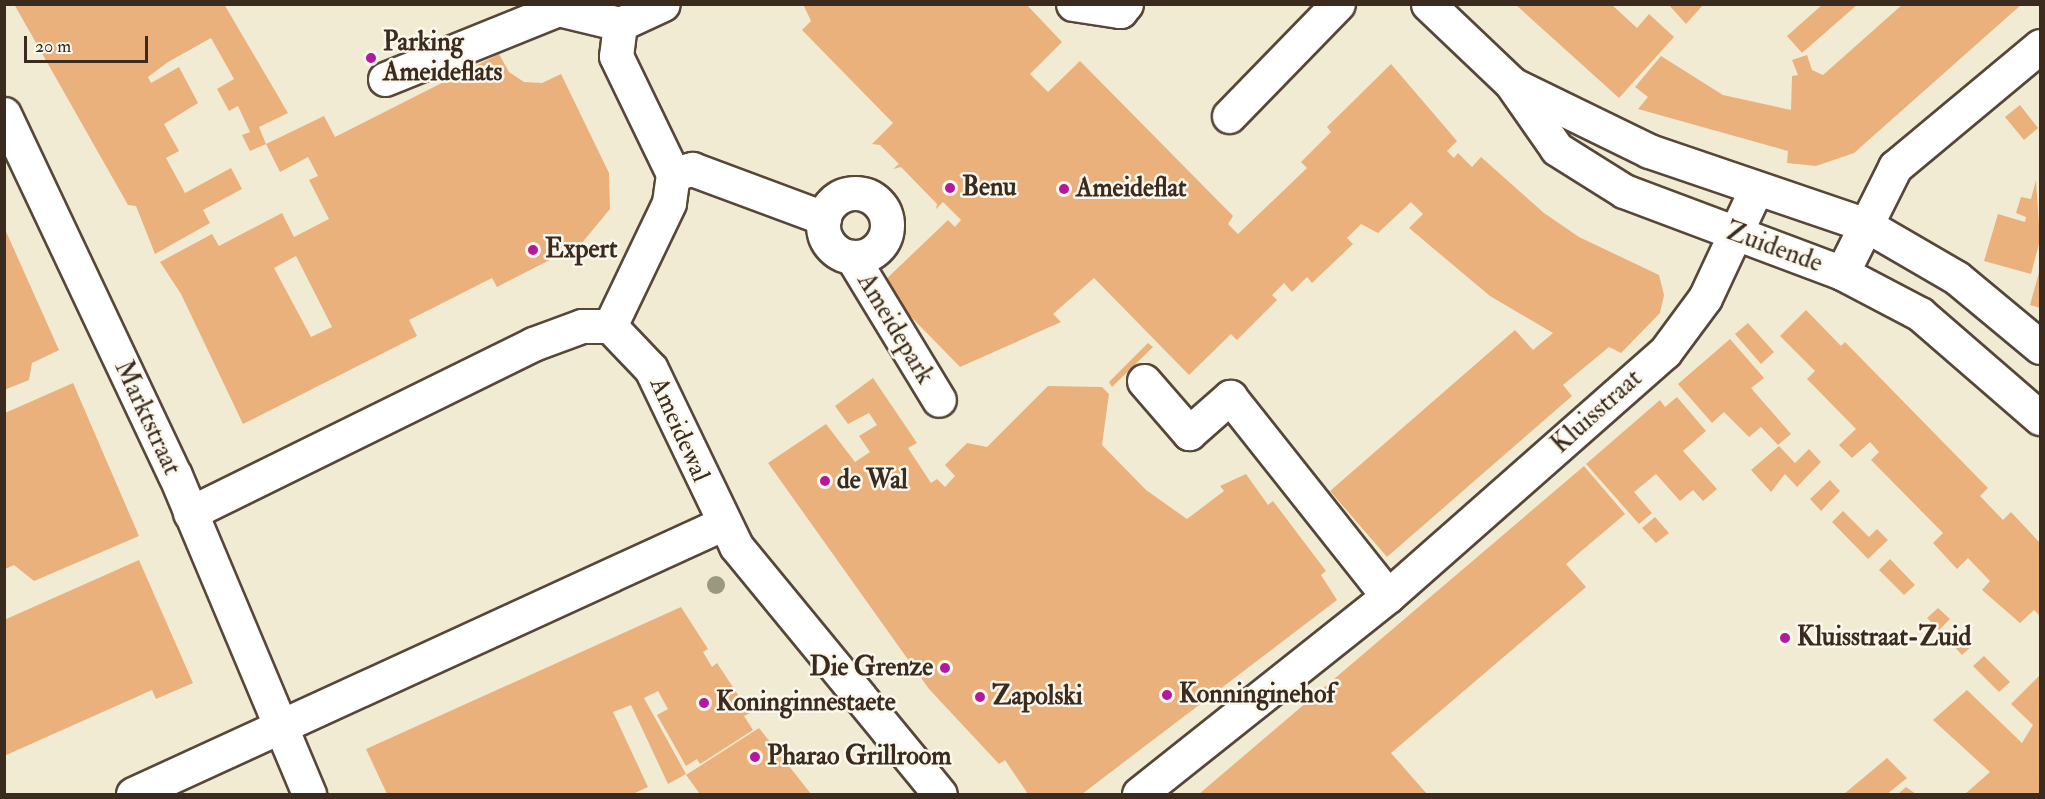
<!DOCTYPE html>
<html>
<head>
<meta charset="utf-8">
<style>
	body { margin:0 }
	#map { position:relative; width:2045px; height:799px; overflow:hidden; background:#f2ebd3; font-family:"IM FELL Double Pica",serif }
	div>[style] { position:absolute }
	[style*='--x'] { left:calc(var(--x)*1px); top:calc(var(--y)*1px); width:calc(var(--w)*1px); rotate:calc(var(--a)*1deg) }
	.building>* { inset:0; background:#eab17d }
	.roads { filter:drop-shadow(2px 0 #564739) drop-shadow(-2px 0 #564739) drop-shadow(0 2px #564739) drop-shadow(0 -2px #564739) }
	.minor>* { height:33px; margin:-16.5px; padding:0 16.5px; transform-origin:16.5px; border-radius:16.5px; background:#fff }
	.minor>.ring { margin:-16.5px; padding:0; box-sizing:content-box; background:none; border:33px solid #fff; border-radius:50% }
	.trees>* { width:18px; height:18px; margin:-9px; border-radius:50%; background:#9a997f }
	.dots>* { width:16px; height:16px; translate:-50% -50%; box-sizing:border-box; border:3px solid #fbf7ec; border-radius:50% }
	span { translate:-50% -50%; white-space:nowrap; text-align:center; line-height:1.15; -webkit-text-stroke:5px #fbf7ec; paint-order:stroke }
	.poi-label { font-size:26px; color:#3b2a1e; font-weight:700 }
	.left { translate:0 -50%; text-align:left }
	.right { translate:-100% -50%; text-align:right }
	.street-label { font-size:26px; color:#3b2a1e }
	.frame { position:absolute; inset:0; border:6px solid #3b2a1e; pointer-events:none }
	.scale { position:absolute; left:24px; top:36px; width:124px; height:27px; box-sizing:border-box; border:3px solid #3b2a1e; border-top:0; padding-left:8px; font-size:18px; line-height:21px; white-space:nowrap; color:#3b2a1e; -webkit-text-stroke:4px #fbf7ec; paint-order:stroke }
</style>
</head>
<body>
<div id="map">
	<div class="building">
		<i style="clip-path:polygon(evenodd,14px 4px,224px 4px,288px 113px,259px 127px,266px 144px,324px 116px,335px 137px,499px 54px,509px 72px,524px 82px,542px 83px,561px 74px,609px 173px,610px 209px,581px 244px,497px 287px,492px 278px,409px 320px,417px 336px,243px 424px,181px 294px,160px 262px,212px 234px,219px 246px,282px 213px,294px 237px,329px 219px,309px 180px,318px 176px,308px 157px,280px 172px,266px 144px,250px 151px,242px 135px,250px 132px,238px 106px,229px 111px,217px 89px,234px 79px,211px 38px,168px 62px,148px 77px,151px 83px,179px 67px,198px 103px,164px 124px,179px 151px,166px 158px,185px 193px,231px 168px,242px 189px,203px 210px,210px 223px,155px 254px,136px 206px,128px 205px,14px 4px,296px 256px,332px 327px,311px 337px,274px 268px,296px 256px)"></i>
		<i style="clip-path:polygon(803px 4px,1026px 4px,1062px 42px,1030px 74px,1048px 92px,1080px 61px,1233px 216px,1228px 224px,1238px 234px,1307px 168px,1301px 162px,1331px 132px,1327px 127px,1391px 64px,1457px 141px,1447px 151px,1454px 158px,1458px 153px,1472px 167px,1481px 157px,1544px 213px,1579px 237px,1659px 275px,1664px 295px,1660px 313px,1621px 353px,1609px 347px,1563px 385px,1572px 396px,1387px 557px,1330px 491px,1515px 330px,1533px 350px,1553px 333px,1490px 296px,1409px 228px,1423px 214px,1411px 202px,1378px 233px,1361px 224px,1347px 238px,1353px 244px,1312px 283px,1307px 277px,1292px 292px,1284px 283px,1272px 295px,1277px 300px,1237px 340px,1231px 334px,1189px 375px,1094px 278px,1053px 314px,1061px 322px,960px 367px,880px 285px,948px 220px,955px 227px,961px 220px,943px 202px,936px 209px,937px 204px,901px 167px,893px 169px,899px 164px,880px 145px,872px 144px,893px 123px,802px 30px,811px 21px)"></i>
		<i style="clip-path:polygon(1515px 4px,1611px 4px,1637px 28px,1649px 14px,1674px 37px,1619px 98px)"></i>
		<i style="clip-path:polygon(1668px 4px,1704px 4px,1686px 24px)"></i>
		<i style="clip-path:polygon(1823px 4px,1858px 4px,1802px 53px,1787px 36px)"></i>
		<i style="clip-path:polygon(1903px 4px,2022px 4px,1854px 153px,1816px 166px,1787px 163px,1788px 151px,1638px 109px,1648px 97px,1635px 87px,1661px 56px,1723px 95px,1791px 110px,1792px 76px,1798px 75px,1792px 60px,1807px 55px,1812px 70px,1823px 75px)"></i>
		<i style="clip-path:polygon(2020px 105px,2038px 128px,2024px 140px,2005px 117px)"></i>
		<i style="clip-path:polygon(2036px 180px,2040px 240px,2031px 274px,1984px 261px,1998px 214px,2025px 222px,2026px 217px,2016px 213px,2021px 197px,2031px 199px)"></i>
		<i style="clip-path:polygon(4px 227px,59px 350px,32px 363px,29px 380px,4px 390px)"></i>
		<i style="clip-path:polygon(2040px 269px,2040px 308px,2030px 305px)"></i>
		<i style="clip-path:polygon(1806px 310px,1841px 346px,1845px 342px,1988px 488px,1980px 496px,2003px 520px,2011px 512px,2040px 543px,2040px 616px,2034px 610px,2020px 623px,1982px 590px,1990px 581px,1968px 558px,1957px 569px,1933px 543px,1943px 533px,1871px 460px,1879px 452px,1870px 442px,1852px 458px,1839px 445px,1856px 429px,1807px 379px,1815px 371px,1780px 336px)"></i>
		<i style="clip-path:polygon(1748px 323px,1774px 352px,1761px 364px,1735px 334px)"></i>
		<i style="clip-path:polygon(1730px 339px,1764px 378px,1751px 388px,1791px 434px,1778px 445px,1761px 427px,1749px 437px,1724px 412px,1712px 423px,1678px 384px)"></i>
		<i style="clip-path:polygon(1148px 343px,1153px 347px,1112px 387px,1109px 382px)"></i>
		<i style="clip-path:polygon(873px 378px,917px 443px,908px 448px,931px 483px,937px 479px,945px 487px,955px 476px,945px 465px,967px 443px,987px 447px,1048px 386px,1102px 387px,1109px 394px,1102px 445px,1146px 490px,1187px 519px,1224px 491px,1220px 486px,1246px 474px,1268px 505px,1273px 501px,1326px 571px,1321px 575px,1337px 600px,1082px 794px,1028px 794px,1005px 760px,999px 764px,929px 689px,768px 463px,826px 424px,855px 462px,870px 452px,859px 436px,877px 425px,869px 413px,848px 424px,835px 406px)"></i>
		<i style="clip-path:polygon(73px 383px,139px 536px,34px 581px,14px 565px,5px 569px,5px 413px)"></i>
		<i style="clip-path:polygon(1677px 397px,1706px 431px,1683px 451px,1717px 489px,1703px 501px,1693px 490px,1680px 501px,1656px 474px,1634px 492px,1652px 513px,1639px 524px,1586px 464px,1660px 400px,1665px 407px)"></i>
		<i style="clip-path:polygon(1779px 446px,1795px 463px,1809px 449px,1821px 462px,1797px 487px,1785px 474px,1771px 492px,1751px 470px)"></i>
		<i style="clip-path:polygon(1584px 466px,1625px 514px,1566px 564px,1586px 587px,1391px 753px,1427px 794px,1199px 794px)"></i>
		<i style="clip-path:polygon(1830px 480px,1840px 491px,1821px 511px,1810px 499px)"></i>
		<i style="clip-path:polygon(1843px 511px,1869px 537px,1877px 529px,1888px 540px,1868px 559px,1832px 522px)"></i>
		<i style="clip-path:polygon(1655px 517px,1669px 533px,1656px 543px,1642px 528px)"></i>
		<i style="clip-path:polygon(1890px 559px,1915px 585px,1904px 595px,1879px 570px)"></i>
		<i style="clip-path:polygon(139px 560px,193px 683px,156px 699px,152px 690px,4px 756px,4px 620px)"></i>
		<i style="clip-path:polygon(681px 607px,708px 649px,703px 652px,712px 667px,717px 663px,750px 713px,744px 716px,753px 730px,700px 764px,697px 759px,686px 766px,657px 715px,668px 709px,658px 691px,644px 698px,686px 774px,668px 784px,631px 705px,613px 712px,648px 787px,633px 794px,387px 794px,366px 749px)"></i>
		<i style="clip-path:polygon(1938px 608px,1950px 619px,1939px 630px,1927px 618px)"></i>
		<i style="clip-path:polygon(1963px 633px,1974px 644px,1962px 655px,1952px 644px)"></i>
		<i style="clip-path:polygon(1984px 656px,2010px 682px,1999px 692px,1973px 666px)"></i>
		<i style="clip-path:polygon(2040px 675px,2040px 794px,1965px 794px,1990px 772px,1933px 720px,1967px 690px,2022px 743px,2033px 725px,2011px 704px)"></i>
		<i style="clip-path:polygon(759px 728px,811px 794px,700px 794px,686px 775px)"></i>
		<i style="clip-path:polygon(1887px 758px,1907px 778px,1887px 794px,1844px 794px)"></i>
		<i style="clip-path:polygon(1906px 787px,1916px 794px,1898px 794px)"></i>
	</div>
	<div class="roads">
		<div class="minor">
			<i style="--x:1073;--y:4;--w:48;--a:8.5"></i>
			<i style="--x:1120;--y:11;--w:9;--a:-49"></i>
			<i style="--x:1428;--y:4;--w:115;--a:43.6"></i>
			<i style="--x:1511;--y:83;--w:80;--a:55.1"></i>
			<i style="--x:1557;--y:149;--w:79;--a:32.1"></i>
			<i style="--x:1624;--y:191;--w:233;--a:20.6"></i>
			<i style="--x:1842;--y:273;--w:88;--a:27.7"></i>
			<i style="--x:1920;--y:314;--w:159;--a:40.9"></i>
			<i style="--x:620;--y:24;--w:47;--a:-24.9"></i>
			<i style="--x:385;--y:79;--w:187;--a:-22"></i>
			<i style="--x:558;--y:9;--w:64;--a:13.6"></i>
			<i style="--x:620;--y:24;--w:32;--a:97"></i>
			<i style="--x:616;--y:56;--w:131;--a:64.2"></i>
			<i style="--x:673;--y:174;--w:29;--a:98"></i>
			<i style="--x:669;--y:203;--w:136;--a:115.6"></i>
			<i style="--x:1516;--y:86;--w:148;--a:26"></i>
			<i style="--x:1649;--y:151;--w:229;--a:18.8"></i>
			<i style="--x:1866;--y:225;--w:105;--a:30.2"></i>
			<i style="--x:1957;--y:278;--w:108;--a:39.7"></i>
			<i style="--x:4;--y:114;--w:399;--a:64.7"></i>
			<i style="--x:175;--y:475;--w:346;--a:67.2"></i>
			<i style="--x:1229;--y:116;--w:156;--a:-45.8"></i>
			<i style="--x:673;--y:174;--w:20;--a:-15"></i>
			<i style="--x:692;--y:169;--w:141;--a:20.4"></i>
			<i class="ring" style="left:823px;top:193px;width:31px;height:31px"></i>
			<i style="--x:852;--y:257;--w:167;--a:58.7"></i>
			<i style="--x:1842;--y:273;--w:119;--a:-63.4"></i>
			<i style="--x:1895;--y:167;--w:189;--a:-39.8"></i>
			<i style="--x:1144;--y:381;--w:69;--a:49.1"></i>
			<i style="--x:1189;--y:433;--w:55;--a:-41.3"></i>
			<i style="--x:1230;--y:397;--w:254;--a:51.6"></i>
			<i style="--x:190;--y:513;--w:382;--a:-26.2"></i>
			<i style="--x:533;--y:344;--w:52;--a:-20.2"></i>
			<i style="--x:582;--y:326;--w:28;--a:0"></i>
			<i style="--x:610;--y:326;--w:59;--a:46.4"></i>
			<i style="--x:651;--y:369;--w:196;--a:64.3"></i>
			<i style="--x:736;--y:546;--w:321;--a:50.6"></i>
			<i style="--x:133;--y:794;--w:648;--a:-24.63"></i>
			<i style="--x:1139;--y:794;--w:318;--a:-38.5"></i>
			<i style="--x:1388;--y:596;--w:369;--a:-41.4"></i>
			<i style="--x:1665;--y:352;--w:67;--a:-53.5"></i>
			<i style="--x:1705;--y:298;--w:120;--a:-64.9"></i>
		</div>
	</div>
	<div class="trees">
		<i style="left:716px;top:585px"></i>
	</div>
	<div class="dots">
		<i style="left:371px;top:58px;background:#b5179e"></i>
		<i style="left:950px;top:188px;background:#b5179e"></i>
		<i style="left:1064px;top:189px;background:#b5179e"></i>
		<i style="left:533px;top:250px;background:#b5179e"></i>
		<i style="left:825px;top:481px;background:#b5179e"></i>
		<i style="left:1785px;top:638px;background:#b5179e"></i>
		<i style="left:945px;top:668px;background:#b5179e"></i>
		<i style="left:1167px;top:695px;background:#b5179e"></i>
		<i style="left:980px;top:697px;background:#b5179e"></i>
		<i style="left:704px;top:703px;background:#b5179e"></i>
		<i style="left:755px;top:757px;background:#b5179e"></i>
	</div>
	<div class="poi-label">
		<span class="left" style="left:383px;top:58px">Parking<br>Ameideflats</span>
		<span class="left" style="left:962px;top:188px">Benu</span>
		<span class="left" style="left:1076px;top:189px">Ameideflat</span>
		<span class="left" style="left:545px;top:250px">Expert</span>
		<span class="left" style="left:837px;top:481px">de Wal</span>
		<span class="left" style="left:1797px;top:638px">Kluisstraat-Zuid</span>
		<span class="right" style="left:933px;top:668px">Die Grenze</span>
		<span class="left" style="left:1179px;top:695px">Konninginehof</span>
		<span class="left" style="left:992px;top:697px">Zapolski</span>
		<span class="left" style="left:716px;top:703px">Koninginnestaete</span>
		<span class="left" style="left:767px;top:757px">Pharao Grillroom</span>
	</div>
	<div class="street-label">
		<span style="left:1774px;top:248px;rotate:20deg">Zuidende</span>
		<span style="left:895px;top:329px;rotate:59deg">Ameidepark</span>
		<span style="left:1597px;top:412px;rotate:-42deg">Kluisstraat</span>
		<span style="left:147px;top:418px;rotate:65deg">Marktstraat</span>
		<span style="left:679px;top:430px;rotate:66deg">Ameidewal</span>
	</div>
	<div class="frame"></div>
	<div class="scale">20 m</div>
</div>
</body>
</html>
